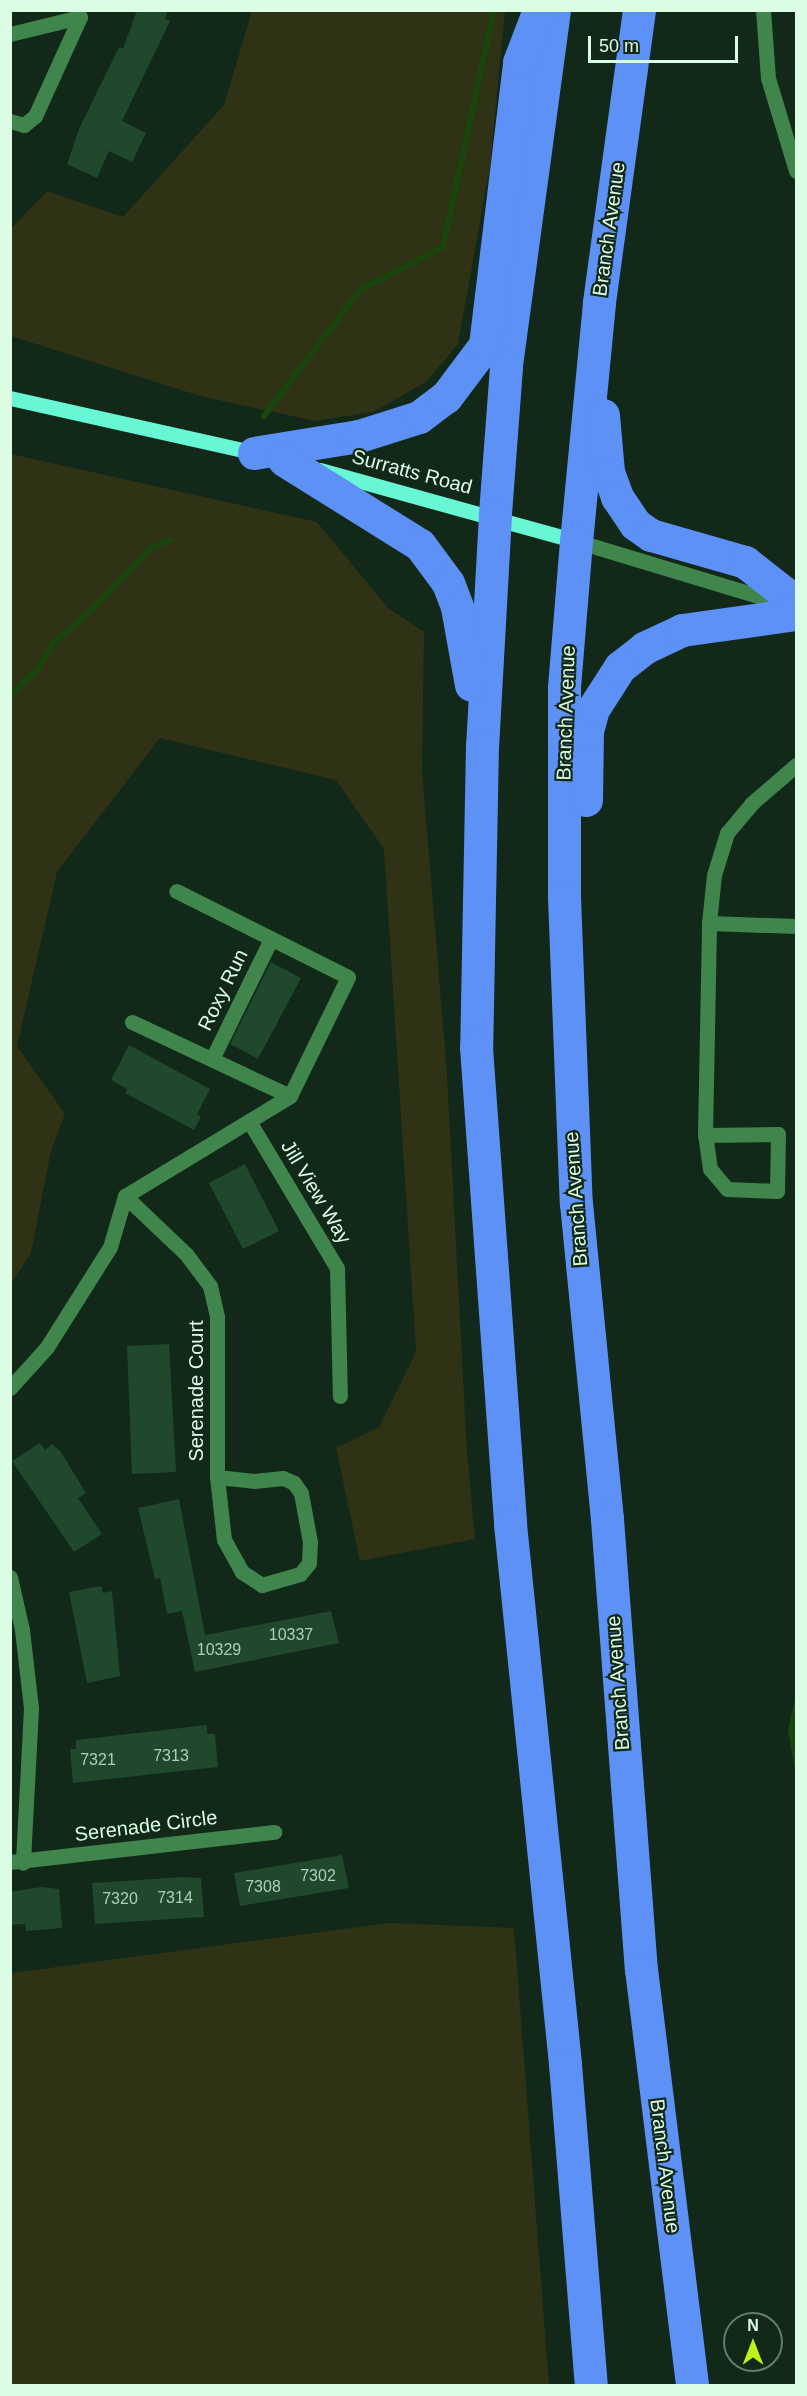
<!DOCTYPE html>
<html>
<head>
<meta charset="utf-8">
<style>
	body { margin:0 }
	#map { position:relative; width:807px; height:2396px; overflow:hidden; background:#122819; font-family:Arial,sans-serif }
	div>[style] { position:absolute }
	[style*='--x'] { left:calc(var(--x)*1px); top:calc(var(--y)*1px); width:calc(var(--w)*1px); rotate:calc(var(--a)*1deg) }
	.green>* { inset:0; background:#2f3215 }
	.water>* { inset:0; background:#1a450e }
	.stream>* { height:6px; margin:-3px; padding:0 3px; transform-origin:3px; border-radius:3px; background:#1a450e }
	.building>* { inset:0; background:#1f482d }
	.minor>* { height:15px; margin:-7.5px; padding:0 7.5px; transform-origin:7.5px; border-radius:7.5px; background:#3f854c }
	.major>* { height:15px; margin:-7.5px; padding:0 7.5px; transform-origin:7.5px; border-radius:7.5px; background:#68f7d5 }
	.highway>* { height:33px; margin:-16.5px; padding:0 16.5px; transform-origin:16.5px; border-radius:16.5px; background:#5d91f6 }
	span { translate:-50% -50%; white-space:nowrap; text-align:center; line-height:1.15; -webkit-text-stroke:4.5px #122819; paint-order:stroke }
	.number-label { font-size:16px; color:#acd0b6 }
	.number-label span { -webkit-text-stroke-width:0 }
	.street-label { font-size:20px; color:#dbfde3 }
	.frame { position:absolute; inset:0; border:12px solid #dbfde3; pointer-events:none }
	.north { position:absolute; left:723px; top:2312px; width:60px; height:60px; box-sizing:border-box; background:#122819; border:2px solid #627d6a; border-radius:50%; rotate:0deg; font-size:16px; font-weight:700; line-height:24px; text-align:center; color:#dbfde3 }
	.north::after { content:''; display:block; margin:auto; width:21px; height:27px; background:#bdf212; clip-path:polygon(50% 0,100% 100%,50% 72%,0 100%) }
	.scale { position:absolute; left:588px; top:36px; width:150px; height:27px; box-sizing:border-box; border:3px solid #dbfde3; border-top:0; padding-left:8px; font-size:18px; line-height:21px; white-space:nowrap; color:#dbfde3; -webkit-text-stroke:4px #122819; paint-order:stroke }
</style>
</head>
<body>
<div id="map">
	<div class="green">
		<i style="clip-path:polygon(252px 11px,505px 11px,490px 166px,458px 344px,426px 382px,373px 412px,315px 421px,200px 396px,11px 336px,10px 230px,47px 191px,123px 217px,224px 105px)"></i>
		<i style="clip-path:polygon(11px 454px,317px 522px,388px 608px,424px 632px,422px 770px,447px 1075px,467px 1452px,475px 1539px,360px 1561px,336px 1448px,379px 1427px,416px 1352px,384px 849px,336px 780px,160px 738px,57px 872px,17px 1046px,65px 1114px,51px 1151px,31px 1253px,11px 1284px)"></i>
		<i style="clip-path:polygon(389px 1923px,514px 1928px,549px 2385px,11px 2385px,11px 1973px)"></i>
	</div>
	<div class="water">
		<i style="clip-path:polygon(796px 1694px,796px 1774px,788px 1731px)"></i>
	</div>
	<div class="stream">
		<i style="--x:264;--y:416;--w:158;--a:-52.7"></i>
		<i style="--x:360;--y:290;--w:93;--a:-27.4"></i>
		<i style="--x:443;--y:247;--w:242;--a:-77.9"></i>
		<i style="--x:10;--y:695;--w:37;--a:-43"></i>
		<i style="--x:37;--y:670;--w:33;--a:-59"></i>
		<i style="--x:54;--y:642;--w:45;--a:-39.6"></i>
		<i style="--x:89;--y:613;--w:90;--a:-46.4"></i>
		<i style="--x:151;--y:548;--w:21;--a:-23"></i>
	</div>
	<div class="building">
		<i style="clip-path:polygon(137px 10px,168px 10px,165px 19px,170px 21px,122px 121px,146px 133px,132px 162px,109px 151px,97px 178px,67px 164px,79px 129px,119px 47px,123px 49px)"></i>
		<i style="clip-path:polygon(271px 962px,301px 978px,258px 1059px,230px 1044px)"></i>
		<i style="clip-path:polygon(129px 1045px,210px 1089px,197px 1114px,201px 1117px,194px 1130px,125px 1093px,127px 1089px,111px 1080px)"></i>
		<i style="clip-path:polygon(245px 1164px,279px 1231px,243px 1249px,209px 1183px)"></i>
		<i style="clip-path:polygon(169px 1344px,176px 1472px,132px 1474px,127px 1346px)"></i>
		<i style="clip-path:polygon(40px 1443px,45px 1450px,52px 1444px,61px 1452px,86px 1493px,78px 1498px,102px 1534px,74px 1552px,12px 1461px)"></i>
		<i style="clip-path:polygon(179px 1499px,205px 1635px,331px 1611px,339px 1643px,195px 1672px,182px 1611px,167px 1614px,160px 1578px,155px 1579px,138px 1508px)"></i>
		<i style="clip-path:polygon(101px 1586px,103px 1593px,112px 1591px,120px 1676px,87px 1683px,69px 1592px)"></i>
		<i style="clip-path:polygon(207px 1725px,207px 1734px,215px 1734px,218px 1767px,73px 1783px,70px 1749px,76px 1749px,76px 1740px)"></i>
		<i style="clip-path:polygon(342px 1855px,349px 1888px,240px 1906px,234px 1873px)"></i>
		<i style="clip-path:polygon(183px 1877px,201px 1878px,204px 1917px,95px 1924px,92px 1883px)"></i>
		<i style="clip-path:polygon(41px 1887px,59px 1889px,62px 1928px,26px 1931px,25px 1924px,10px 1925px,10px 1892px)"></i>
	</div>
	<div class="minor">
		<i style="--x:763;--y:10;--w:68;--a:85.8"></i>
		<i style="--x:768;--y:78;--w:97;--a:73.2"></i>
		<i style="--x:10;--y:34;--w:72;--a:-13.7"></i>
		<i style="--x:80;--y:17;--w:109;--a:114.4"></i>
		<i style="--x:35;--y:116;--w:14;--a:141"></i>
		<i style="--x:24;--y:125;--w:15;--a:-164"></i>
		<i style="--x:576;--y:541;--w:215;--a:16.8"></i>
		<i style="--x:709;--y:923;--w:87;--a:2"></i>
		<i style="--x:132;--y:1022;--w:174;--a:25.1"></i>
		<i style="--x:212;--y:1059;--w:134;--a:-63.8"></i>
		<i style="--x:249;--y:1121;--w:171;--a:59.1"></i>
		<i style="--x:337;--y:1268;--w:128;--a:88.7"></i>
		<i style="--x:705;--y:1135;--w:73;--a:-0.8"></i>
		<i style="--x:778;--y:1134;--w:57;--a:91"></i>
		<i style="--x:777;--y:1191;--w:50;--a:-177.7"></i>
		<i style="--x:727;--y:1189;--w:26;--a:-130"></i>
		<i style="--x:710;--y:1169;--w:34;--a:-98"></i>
		<i style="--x:705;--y:1135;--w:212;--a:-88.9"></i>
		<i style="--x:709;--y:923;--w:48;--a:-84.1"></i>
		<i style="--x:714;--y:875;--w:44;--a:-72.8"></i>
		<i style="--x:727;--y:833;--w:38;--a:-50"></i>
		<i style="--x:751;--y:804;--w:60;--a:-40.9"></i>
		<i style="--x:125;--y:1196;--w:193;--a:-31.2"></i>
		<i style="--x:290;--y:1096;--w:132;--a:-64"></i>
		<i style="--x:348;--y:977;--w:192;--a:-153.4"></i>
		<i style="--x:125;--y:1196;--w:84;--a:43.6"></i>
		<i style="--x:186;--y:1254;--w:40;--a:53"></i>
		<i style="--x:210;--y:1286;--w:32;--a:77"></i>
		<i style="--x:217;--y:1317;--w:160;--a:90"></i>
		<i style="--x:10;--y:1388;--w:55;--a:-47.9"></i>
		<i style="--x:47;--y:1347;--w:118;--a:-57.8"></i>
		<i style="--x:110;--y:1247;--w:53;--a:-73.6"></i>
		<i style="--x:217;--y:1477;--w:37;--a:6"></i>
		<i style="--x:254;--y:1481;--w:29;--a:-6"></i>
		<i style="--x:283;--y:1478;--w:12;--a:24"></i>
		<i style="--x:294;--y:1483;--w:12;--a:55"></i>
		<i style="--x:301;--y:1493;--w:50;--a:79.6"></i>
		<i style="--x:310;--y:1542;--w:21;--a:93"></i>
		<i style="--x:309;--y:1563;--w:14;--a:129"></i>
		<i style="--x:300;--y:1574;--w:40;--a:164"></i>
		<i style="--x:262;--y:1585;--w:24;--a:-147"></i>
		<i style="--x:242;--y:1572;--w:37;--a:-119"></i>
		<i style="--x:224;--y:1540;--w:63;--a:-96.3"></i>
		<i style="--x:10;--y:1577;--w:54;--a:77.2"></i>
		<i style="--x:22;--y:1630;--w:79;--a:83.4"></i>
		<i style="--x:31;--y:1708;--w:155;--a:93"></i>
		<i style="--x:10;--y:1862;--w:266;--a:-6.5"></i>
	</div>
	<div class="major">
		<i style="--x:10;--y:398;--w:252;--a:12.6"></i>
		<i style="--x:320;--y:470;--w:266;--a:15.5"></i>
	</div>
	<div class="highway">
		<i style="--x:554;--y:10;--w:360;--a:97.7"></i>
		<i style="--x:506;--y:367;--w:148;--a:94.3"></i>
		<i style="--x:495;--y:515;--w:230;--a:93.2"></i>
		<i style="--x:482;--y:745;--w:302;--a:91.1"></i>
		<i style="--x:476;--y:1047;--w:478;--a:85.9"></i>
		<i style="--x:510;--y:1524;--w:543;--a:84.18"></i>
		<i style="--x:565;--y:2064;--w:323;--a:85.4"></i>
		<i style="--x:639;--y:10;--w:296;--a:97.8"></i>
		<i style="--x:599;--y:303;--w:239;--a:95.5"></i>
		<i style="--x:576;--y:541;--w:147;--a:94.7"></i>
		<i style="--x:564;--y:688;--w:209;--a:90"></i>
		<i style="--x:564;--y:897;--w:306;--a:87.8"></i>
		<i style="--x:576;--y:1203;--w:318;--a:84.4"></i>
		<i style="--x:607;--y:1519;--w:451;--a:85.7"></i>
		<i style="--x:641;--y:1969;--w:420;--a:83"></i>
		<i style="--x:603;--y:415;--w:57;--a:85"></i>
		<i style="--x:608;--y:472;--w:27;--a:70"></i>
		<i style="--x:617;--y:497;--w:32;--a:56"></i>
		<i style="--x:635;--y:524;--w:19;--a:35"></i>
		<i style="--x:651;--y:535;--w:98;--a:16"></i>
		<i style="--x:745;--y:562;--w:65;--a:38.1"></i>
		<i style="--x:254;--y:453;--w:106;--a:-9.2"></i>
		<i style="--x:359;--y:436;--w:63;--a:-17.6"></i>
		<i style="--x:419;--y:417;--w:34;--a:-37"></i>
		<i style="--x:446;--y:397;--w:65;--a:-53.1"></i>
		<i style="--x:485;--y:345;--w:285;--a:-83.1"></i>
		<i style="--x:519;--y:62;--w:56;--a:-69"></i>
		<i style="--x:284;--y:460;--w:160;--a:32"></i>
		<i style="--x:420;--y:545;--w:47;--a:53.6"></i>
		<i style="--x:448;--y:583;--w:26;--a:69"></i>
		<i style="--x:457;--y:607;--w:79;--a:79.8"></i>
		<i style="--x:586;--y:800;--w:69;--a:-89.2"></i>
		<i style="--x:587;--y:731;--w:23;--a:-75"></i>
		<i style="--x:593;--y:709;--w:50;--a:-57.3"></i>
		<i style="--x:620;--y:667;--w:31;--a:-38"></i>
		<i style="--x:644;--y:648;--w:42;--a:-25.3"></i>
		<i style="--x:682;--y:630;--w:115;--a:-8"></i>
	</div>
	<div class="number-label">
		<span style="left:291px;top:1635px">10337</span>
		<span style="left:219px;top:1650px">10329</span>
		<span style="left:171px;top:1756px">7313</span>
		<span style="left:98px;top:1760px">7321</span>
		<span style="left:318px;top:1876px">7302</span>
		<span style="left:263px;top:1887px">7308</span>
		<span style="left:175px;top:1898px">7314</span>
		<span style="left:120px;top:1899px">7320</span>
	</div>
	<div class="street-label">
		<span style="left:609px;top:229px;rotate:-82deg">Branch Avenue</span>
		<span style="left:412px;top:472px;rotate:15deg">Surratts Road</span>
		<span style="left:566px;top:713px;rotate:-88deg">Branch Avenue</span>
		<span style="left:223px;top:990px;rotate:-64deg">Roxy Run</span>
		<span style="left:316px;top:1192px;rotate:59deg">Jill View Way</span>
		<span style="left:576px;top:1199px;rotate:-94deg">Branch Avenue</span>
		<span style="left:196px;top:1391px;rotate:-90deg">Serenade Court</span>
		<span style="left:618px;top:1683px;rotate:-94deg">Branch Avenue</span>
		<span style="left:146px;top:1826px;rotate:-7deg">Serenade Circle</span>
		<span style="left:665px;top:2166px;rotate:83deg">Branch Avenue</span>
	</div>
	<div class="frame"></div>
	<div class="north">N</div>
	<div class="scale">50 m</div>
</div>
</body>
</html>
